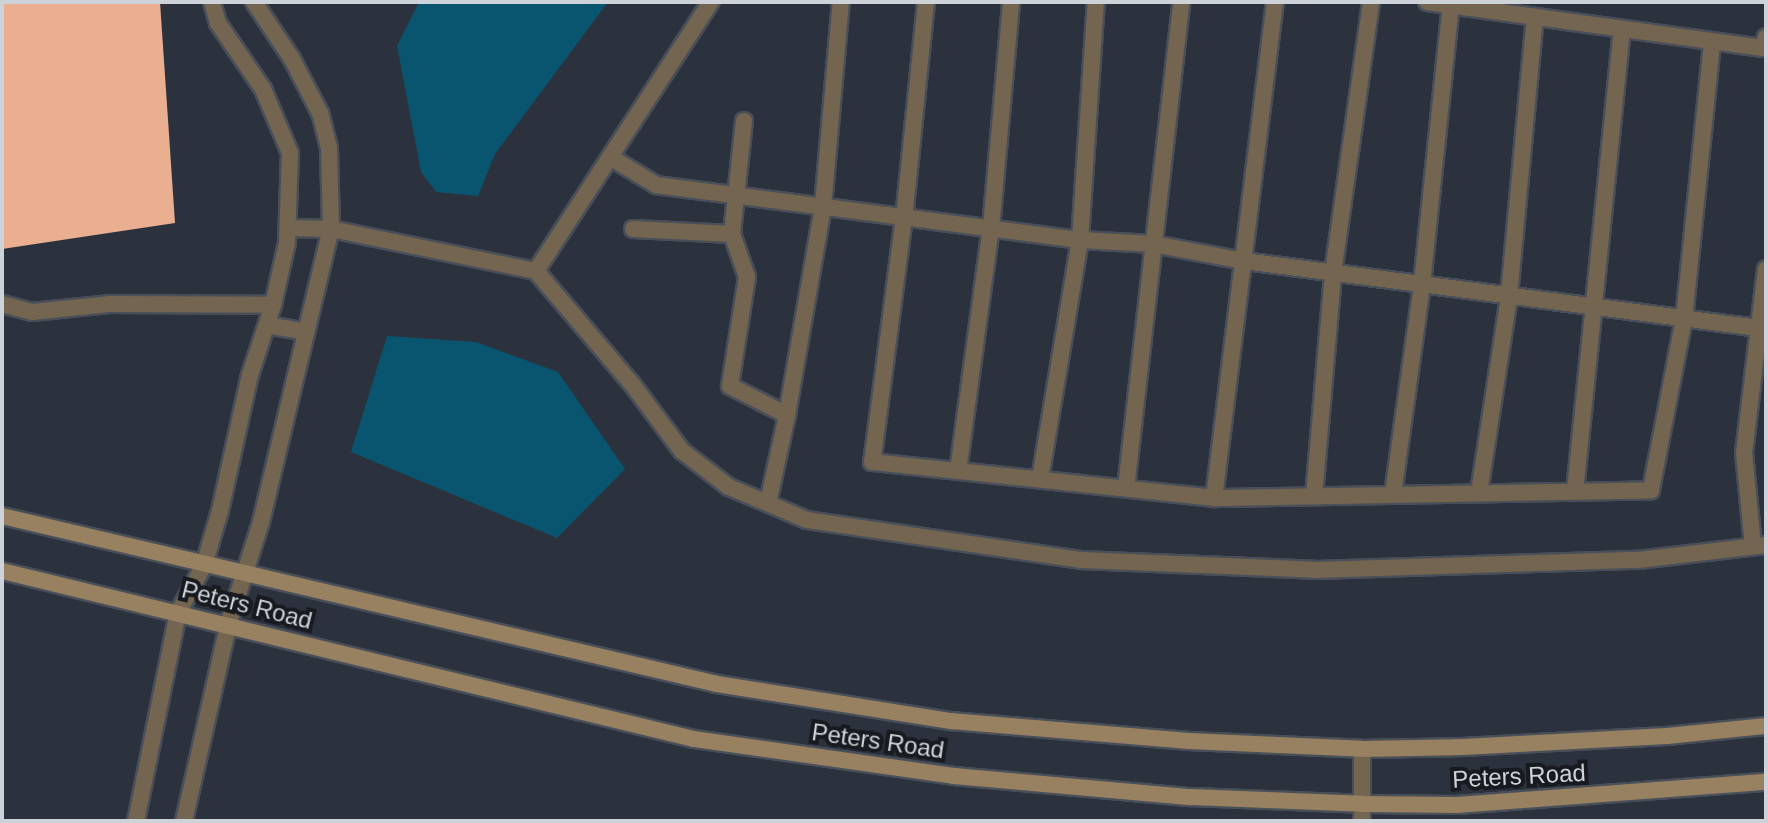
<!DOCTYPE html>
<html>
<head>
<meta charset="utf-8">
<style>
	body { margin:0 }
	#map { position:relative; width:1768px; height:823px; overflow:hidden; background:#2c323d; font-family:Helvetica,sans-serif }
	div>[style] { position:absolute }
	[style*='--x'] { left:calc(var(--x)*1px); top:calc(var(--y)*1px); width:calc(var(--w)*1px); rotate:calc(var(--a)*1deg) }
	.water>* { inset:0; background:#095570 }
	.building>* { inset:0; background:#e9af90 }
	.roads { filter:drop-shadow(2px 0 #494f59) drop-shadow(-2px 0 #494f59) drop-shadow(0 2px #494f59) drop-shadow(0 -2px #494f59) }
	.service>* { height:16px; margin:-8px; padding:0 8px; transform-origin:8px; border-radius:8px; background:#746551 }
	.minor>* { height:16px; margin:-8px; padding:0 8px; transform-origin:8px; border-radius:8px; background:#746551 }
	.secondary>* { height:16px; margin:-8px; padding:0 8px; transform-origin:8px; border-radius:8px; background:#988161 }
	span { translate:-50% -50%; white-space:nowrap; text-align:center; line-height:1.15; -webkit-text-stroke:8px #171a1f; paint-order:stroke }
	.street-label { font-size:24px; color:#ced2d9 }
	.frame { position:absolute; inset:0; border:4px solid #ced2d9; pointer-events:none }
</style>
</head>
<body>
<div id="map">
	<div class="water">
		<i style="clip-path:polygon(419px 2px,608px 2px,495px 154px,478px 196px,436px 192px,421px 172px,397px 46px)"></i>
		<i style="clip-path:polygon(387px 336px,476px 342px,558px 372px,625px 469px,557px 538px,351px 452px)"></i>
	</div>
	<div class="building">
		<i style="clip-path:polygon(2px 2px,160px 2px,175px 223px,2px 249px)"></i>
	</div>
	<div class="roads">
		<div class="service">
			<i style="--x:926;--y:2;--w:216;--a:95.8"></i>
			<i style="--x:904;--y:217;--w:247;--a:97.4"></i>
			<i style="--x:872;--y:462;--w:344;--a:6"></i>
			<i style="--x:1214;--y:498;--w:437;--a:-1"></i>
			<i style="--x:1651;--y:490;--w:174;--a:-79.1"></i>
			<i style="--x:1684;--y:319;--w:279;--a:-84.2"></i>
			<i style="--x:1427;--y:2;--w:339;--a:7.8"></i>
			<i style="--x:1763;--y:48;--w:11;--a:-75"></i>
			<i style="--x:744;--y:121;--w:114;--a:96.1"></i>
			<i style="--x:732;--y:234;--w:46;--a:70.8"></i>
			<i style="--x:747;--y:277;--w:110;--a:98.9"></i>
			<i style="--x:730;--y:386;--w:64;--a:27"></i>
			<i style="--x:610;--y:157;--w:54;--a:31.3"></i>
			<i style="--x:656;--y:185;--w:428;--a:7.4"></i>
			<i style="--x:1080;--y:240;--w:74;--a:3.1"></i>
			<i style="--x:1154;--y:244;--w:92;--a:10.7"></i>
			<i style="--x:1244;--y:261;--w:526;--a:7.42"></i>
			<i style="--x:288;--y:228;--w:43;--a:1.3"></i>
			<i style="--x:331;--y:229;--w:209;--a:11.6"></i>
			<i style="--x:536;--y:271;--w:148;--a:49.7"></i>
			<i style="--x:632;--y:384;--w:84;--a:53.3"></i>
			<i style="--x:682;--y:451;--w:59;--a:37.5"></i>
			<i style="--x:729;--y:487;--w:85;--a:22.9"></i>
			<i style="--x:807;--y:520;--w:277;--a:8.3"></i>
			<i style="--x:1081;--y:560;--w:234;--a:2.4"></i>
			<i style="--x:1315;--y:570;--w:323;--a:-1.8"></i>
			<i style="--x:1638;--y:560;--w:129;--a:-6.7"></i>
			<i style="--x:633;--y:229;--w:99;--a:2.9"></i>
			<i style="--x:536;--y:271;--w:321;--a:-57"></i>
			<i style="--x:2;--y:304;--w:31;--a:15"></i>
			<i style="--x:32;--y:312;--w:77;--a:-5.9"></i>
			<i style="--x:109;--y:304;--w:164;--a:0.3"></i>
			<i style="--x:267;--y:325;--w:40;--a:10"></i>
			<i style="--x:958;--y:471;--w:245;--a:-82.3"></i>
			<i style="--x:991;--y:228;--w:227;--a:-84.9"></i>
			<i style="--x:1040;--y:479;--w:242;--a:-80.5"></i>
			<i style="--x:1080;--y:240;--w:239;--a:-86.2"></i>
			<i style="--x:1126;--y:488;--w:489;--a:-83.5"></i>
			<i style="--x:1575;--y:491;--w:464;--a:-84.2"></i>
			<i style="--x:1479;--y:493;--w:199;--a:-81.3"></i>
			<i style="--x:1509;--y:296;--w:280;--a:-84.7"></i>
			<i style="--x:1393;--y:494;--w:212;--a:-82.1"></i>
			<i style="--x:1422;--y:284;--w:281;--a:-84.1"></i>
			<i style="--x:1314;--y:496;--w:224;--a:-85.1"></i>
			<i style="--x:1333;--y:273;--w:274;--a:-82"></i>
			<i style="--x:1214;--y:498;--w:500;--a:-83"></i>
			<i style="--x:768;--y:503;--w:90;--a:-77.8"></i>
			<i style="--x:787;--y:415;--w:212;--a:-80.2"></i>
			<i style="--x:823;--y:206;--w:205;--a:-85"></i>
			<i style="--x:1753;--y:546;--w:93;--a:-95.5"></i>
			<i style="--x:1744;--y:453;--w:185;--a:-83.2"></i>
			<i style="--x:136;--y:821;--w:212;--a:-78.6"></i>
			<i style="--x:178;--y:613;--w:55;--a:-61.6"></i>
			<i style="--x:204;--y:565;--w:56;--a:-73.5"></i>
			<i style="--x:220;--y:511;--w:139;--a:-77.6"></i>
			<i style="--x:250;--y:375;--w:74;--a:-71.8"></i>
			<i style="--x:273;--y:305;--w:64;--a:-77.3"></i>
			<i style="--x:287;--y:243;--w:90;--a:-88.1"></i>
			<i style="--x:290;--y:153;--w:69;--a:-112.9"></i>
			<i style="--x:263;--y:89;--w:80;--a:-124.3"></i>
			<i style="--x:218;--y:23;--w:22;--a:-106"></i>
			<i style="--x:184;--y:821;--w:201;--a:-77.3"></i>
			<i style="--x:228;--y:625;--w:108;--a:-72.2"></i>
			<i style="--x:261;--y:522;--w:301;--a:-76.6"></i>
			<i style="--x:331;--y:229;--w:81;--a:-91.4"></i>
			<i style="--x:329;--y:148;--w:36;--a:-104"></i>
			<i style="--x:320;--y:113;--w:61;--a:-117.4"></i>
			<i style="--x:292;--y:59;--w:69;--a:-123.7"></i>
		</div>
		<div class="minor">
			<i style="--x:1362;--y:749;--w:72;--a:90"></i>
		</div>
		<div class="secondary">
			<i style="--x:2;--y:516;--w:734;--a:13.22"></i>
			<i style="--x:717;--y:684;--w:237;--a:9"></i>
			<i style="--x:951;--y:721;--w:239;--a:4.8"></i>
			<i style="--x:1189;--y:741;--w:173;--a:2.6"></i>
			<i style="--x:1362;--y:749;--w:101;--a:-1.1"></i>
			<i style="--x:1463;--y:747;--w:204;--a:-3.1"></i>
			<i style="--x:1667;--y:736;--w:100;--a:-5.8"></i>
			<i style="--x:2;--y:571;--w:712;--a:13.65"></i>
			<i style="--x:694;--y:739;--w:263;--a:8.1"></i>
			<i style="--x:954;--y:776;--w:238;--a:5.1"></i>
			<i style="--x:1191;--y:797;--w:171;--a:2.3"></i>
			<i style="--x:1362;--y:804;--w:95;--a:0.6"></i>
			<i style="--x:1457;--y:805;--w:310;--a:-4.3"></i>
		</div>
	</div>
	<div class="street-label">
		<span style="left:247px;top:605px;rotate:14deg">Peters Road</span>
		<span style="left:878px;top:741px;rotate:8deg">Peters Road</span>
		<span style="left:1519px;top:776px;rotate:-3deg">Peters Road</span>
	</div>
	<div class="frame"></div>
</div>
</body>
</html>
